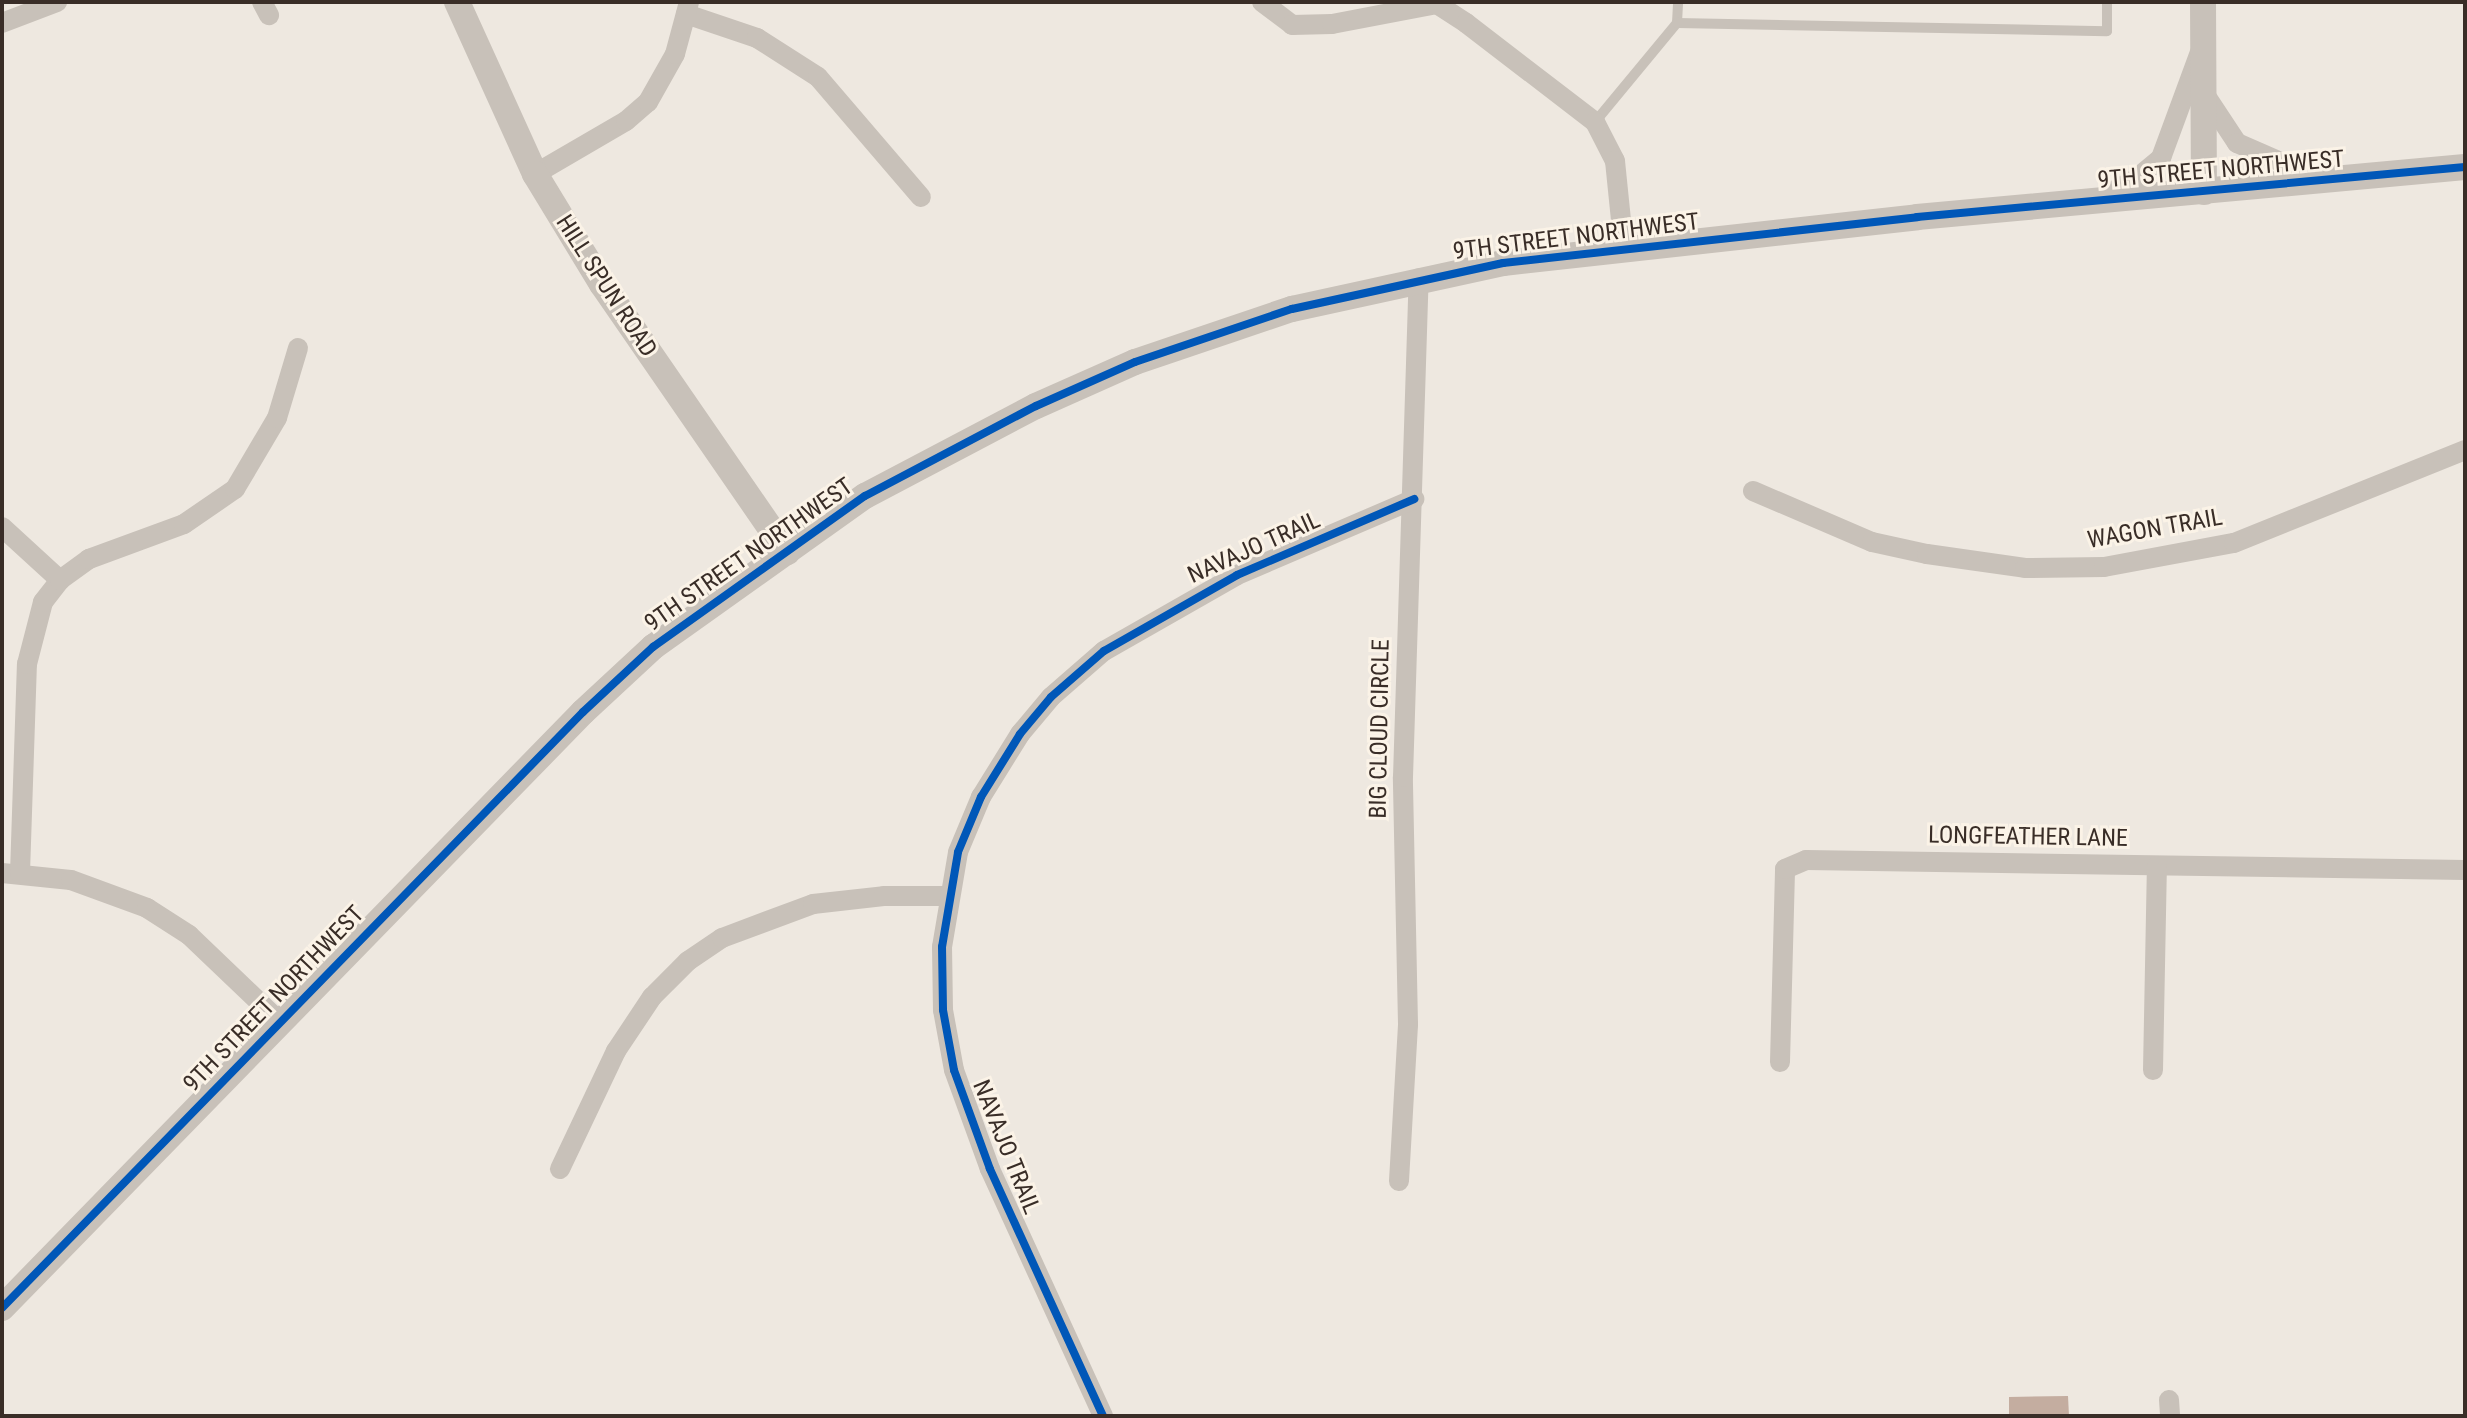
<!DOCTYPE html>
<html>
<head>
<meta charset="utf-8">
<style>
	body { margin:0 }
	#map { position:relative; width:2467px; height:1418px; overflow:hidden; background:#eee8e0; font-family:"Roboto Condensed",sans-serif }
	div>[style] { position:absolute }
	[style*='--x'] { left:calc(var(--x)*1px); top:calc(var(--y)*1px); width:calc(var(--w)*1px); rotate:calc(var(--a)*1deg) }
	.building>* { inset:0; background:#c4ada0 }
	.service>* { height:10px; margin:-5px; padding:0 5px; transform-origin:5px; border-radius:5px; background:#c8c1b9 }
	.minor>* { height:20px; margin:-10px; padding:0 10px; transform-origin:10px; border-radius:10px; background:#c8c1b9 }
	.tertiary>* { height:26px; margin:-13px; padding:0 13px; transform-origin:13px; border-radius:13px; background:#c8c1b9 }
	.cycleway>* { height:8px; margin:-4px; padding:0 4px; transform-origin:4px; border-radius:4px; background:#0057b8 }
	span { translate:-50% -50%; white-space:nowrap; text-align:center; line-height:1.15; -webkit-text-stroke:6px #fbf3e7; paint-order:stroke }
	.street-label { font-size:24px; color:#392d27 }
	.frame { position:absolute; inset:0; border:4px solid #392d27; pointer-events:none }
</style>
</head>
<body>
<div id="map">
	<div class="building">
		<i style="clip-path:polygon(2068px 1396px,2069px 1416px,2009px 1416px,2009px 1397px)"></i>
	</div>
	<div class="service">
		<i style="--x:1677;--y:23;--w:21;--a:-87"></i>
		<i style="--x:1595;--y:122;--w:129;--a:-50.4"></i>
		<i style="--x:1677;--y:23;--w:430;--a:1.1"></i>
		<i style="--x:2107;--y:31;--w:29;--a:-90"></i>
	</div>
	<div class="minor">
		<i style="--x:262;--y:2;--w:15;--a:62"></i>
		<i style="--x:1262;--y:2;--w:38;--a:37"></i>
		<i style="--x:1292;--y:25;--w:40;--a:-1.4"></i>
		<i style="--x:1332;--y:24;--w:107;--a:-10.8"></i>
		<i style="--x:1437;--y:4;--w:35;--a:33"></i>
		<i style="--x:1466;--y:23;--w:163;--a:37.5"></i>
		<i style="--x:1595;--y:122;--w:44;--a:62.9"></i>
		<i style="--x:1615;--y:161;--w:89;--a:84.2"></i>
		<i style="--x:686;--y:14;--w:75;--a:18.7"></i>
		<i style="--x:757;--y:38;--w:72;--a:32.6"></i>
		<i style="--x:818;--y:77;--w:158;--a:49.4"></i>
		<i style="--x:2;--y:23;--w:59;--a:-20.9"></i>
		<i style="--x:2204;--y:93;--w:60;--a:56.6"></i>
		<i style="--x:2237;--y:143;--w:50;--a:23.5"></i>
		<i style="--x:2283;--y:163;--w:51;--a:13.5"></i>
		<i style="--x:535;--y:174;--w:105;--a:-30.2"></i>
		<i style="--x:626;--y:121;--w:29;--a:-41"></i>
		<i style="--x:648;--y:102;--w:55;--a:-60.6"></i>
		<i style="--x:675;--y:54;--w:54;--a:-74.9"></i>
		<i style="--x:2102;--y:197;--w:38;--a:-28"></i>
		<i style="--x:2136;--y:179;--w:33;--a:-40"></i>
		<i style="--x:2161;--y:158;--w:113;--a:-69.8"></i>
		<i style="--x:1753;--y:491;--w:129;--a:23.2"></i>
		<i style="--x:1872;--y:542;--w:56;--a:12.3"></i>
		<i style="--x:1927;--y:554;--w:99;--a:8.1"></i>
		<i style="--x:2025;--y:568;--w:79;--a:-0.7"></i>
		<i style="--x:2104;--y:567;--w:132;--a:-10.5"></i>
		<i style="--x:2234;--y:543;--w:249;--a:-21.9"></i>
		<i style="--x:2;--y:527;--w:79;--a:42.4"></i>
		<i style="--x:2;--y:873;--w:69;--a:5.8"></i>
		<i style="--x:71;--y:880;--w:81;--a:20.2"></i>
		<i style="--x:147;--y:908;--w:50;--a:32.7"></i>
		<i style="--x:189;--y:935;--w:124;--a:43.7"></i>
		<i style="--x:20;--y:873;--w:209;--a:-88.1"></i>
		<i style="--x:27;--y:664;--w:64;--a:-75.5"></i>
		<i style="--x:43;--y:602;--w:28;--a:-52"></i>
		<i style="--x:60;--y:580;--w:36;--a:-36"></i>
		<i style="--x:89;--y:559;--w:101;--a:-20.2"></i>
		<i style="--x:184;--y:524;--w:62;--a:-34.5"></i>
		<i style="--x:235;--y:489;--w:82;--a:-59.4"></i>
		<i style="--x:277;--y:418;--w:73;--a:-73.3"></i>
		<i style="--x:1780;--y:1062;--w:193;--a:-88.5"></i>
		<i style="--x:1785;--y:869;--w:23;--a:-23"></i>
		<i style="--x:1806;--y:860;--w:659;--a:0.87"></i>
		<i style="--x:2153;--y:1070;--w:204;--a:-88.9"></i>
		<i style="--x:560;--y:1169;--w:131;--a:-64.6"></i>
		<i style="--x:616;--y:1051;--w:65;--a:-56.3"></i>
		<i style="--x:652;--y:997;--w:51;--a:-45"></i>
		<i style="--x:688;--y:961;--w:41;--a:-34.1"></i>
		<i style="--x:722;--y:938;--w:97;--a:-20.5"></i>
		<i style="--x:813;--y:904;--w:71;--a:-6.4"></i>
		<i style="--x:884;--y:896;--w:63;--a:0"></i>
		<i style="--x:1399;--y:1181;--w:157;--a:-86.7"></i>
		<i style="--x:1408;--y:1024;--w:247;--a:-91.2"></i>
		<i style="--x:1403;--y:777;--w:499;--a:-88.2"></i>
		<i style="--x:2169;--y:1400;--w:16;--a:86"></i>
		<i style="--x:1103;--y:1416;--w:272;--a:-114.6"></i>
		<i style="--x:990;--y:1169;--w:105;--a:-110"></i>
		<i style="--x:954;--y:1070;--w:61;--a:-100.4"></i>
		<i style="--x:943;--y:1010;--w:63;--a:-90.9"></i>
		<i style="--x:942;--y:947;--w:96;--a:-80.4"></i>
		<i style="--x:958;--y:852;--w:60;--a:-67.3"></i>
		<i style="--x:981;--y:797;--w:74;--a:-58.2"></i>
		<i style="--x:1020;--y:734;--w:48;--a:-50"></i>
		<i style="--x:1051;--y:697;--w:70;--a:-41"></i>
		<i style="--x:1104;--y:651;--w:153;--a:-29.7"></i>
		<i style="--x:1237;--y:575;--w:193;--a:-23.2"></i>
	</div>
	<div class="tertiary">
		<i style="--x:457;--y:2;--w:189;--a:65.6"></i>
		<i style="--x:535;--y:174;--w:129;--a:58.7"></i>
		<i style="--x:602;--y:284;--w:326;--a:55.4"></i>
		<i style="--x:2203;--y:2;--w:190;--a:89.7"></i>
		<i style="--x:2;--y:1308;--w:832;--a:-45.73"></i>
		<i style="--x:583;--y:712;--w:96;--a:-42.9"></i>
		<i style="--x:653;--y:647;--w:260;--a:-35.5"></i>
		<i style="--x:865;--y:496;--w:193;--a:-27.8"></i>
		<i style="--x:1036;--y:406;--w:108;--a:-24"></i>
		<i style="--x:1135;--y:362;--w:166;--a:-18.7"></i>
		<i style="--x:1292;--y:309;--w:216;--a:-12.3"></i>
		<i style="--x:1503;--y:263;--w:417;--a:-6.3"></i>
		<i style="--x:1917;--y:217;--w:550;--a:-5.21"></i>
	</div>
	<div class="cycleway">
		<i style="--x:2;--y:1308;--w:832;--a:-45.73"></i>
		<i style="--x:583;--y:712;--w:96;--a:-42.9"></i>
		<i style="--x:653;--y:647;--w:260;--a:-35.5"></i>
		<i style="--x:865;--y:496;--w:193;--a:-27.8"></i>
		<i style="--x:1036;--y:406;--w:108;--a:-24"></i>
		<i style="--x:1135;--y:362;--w:166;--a:-18.7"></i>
		<i style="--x:1292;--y:309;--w:216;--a:-12.3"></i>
		<i style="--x:1503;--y:263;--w:417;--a:-6.3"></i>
		<i style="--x:1917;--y:217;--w:550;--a:-5.21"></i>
		<i style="--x:1103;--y:1416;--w:272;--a:-114.6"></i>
		<i style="--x:990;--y:1169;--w:105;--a:-110"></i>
		<i style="--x:954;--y:1070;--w:61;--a:-100.4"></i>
		<i style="--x:943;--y:1010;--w:63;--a:-90.9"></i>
		<i style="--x:942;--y:947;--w:96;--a:-80.4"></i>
		<i style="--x:958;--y:852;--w:60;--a:-67.3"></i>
		<i style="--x:981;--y:797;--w:74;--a:-58.2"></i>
		<i style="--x:1020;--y:734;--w:48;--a:-50"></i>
		<i style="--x:1051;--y:697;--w:70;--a:-41"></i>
		<i style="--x:1104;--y:651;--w:153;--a:-29.7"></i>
		<i style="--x:1237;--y:575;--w:193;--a:-23.2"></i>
	</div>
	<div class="street-label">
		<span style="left:2221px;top:170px;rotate:-5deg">9TH STREET NORTHWEST</span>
		<span style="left:1576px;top:237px;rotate:-7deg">9TH STREET NORTHWEST</span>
		<span style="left:606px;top:286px;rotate:57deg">HILL SPUN ROAD</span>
		<span style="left:2155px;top:529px;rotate:-10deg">WAGON TRAIL</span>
		<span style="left:1254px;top:548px;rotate:-24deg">NAVAJO TRAIL</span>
		<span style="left:749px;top:555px;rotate:-35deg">9TH STREET NORTHWEST</span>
		<span style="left:1380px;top:729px;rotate:-89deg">BIG CLOUD CIRCLE</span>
		<span style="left:2028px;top:837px;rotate:1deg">LONGFEATHER LANE</span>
		<span style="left:274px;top:999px;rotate:-46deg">9TH STREET NORTHWEST</span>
		<span style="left:1006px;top:1147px;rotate:68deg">NAVAJO TRAIL</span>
	</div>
	<div class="frame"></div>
</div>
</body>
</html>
